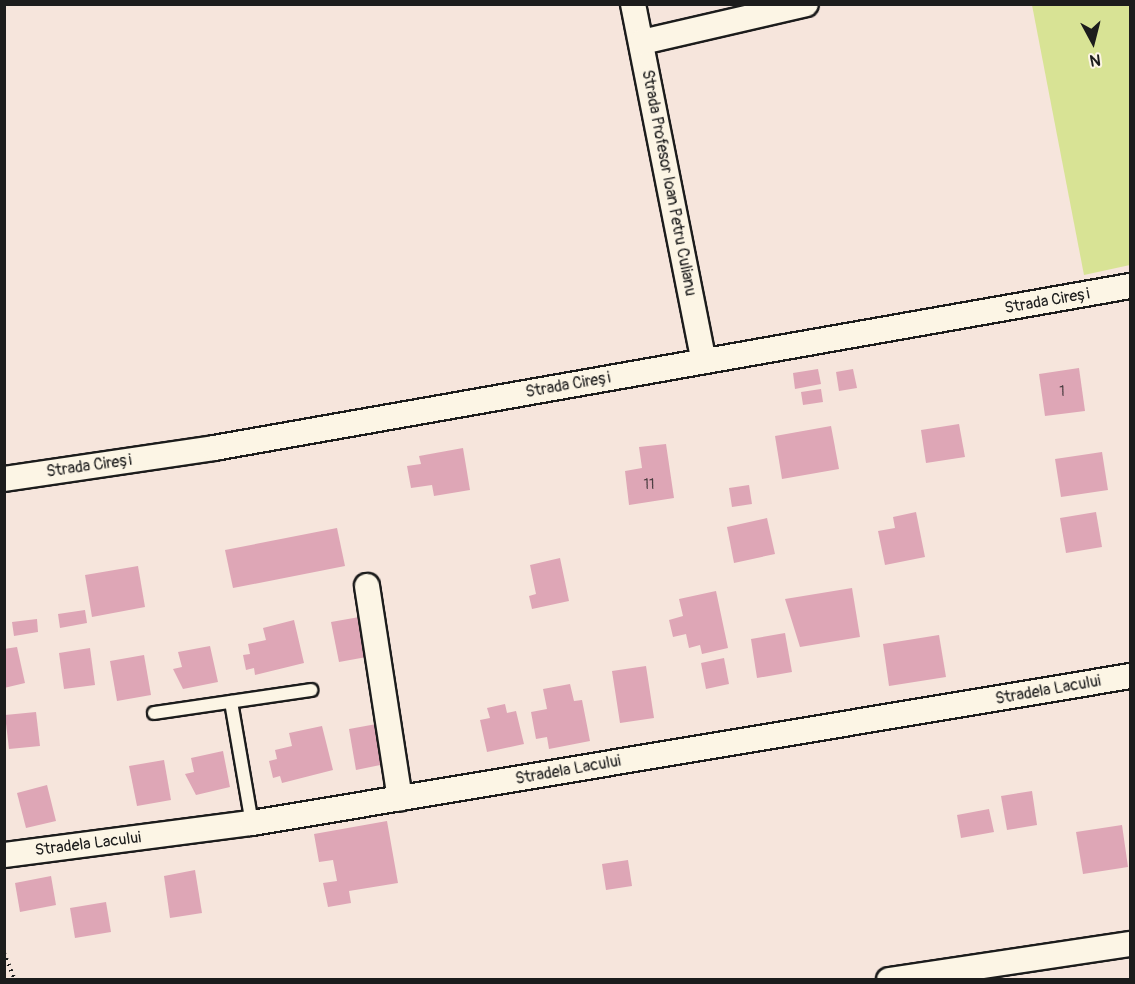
<!DOCTYPE html>
<html>
<head>
<meta charset="utf-8">
<style>
	body { margin:0 }
	#map { position:relative; width:1135px; height:984px; overflow:hidden; background:#f6e5dc; font-family:Pangolin,sans-serif }
	div>[style] { position:absolute }
	[style*='--x'] { left:calc(var(--x)*1px); top:calc(var(--y)*1px); width:calc(var(--w)*1px); rotate:calc(var(--a)*1deg) }
	.green>* { inset:0; background:#d8e395 }
	.building>* { inset:0; background:#dea6b6 }
	.path>* { height:4px; margin-top:-2px; transform-origin:0; background:repeating-linear-gradient(90deg,#1c1c1c 0 1.5px,transparent 0 6px) }
	.roads { filter:drop-shadow(2px 0 #1c1c1c) drop-shadow(-2px 0 #1c1c1c) drop-shadow(0 2px #1c1c1c) drop-shadow(0 -2px #1c1c1c) }
	.service>* { height:12px; margin:-6px; padding:0 6px; transform-origin:6px; border-radius:6px; background:#fcf5e5 }
	.minor>* { height:24px; margin:-12px; padding:0 12px; transform-origin:12px; border-radius:12px; background:#fcf5e5 }
	span { translate:-50% -50%; white-space:nowrap; text-align:center; line-height:1.15; -webkit-text-stroke:5px #fcf5e5; paint-order:stroke }
	.number-label { font-size:14px; color:#4c3e42 }
	.number-label span { -webkit-text-stroke-width:0 }
	.street-label { font-size:16px; color:#1c1c1c }
	.frame { position:absolute; inset:0; border:6px solid #1c1c1c; pointer-events:none }
	.north { position:absolute; left:1063px; top:12px; width:60px; height:60px; -webkit-text-stroke:4px #fcf5e5; paint-order:stroke; rotate:173deg; font-size:16px; font-weight:700; line-height:24px; text-align:center; color:#1c1c1c }
	.north::after { content:''; display:block; margin:auto; width:21px; height:27px; background:#1c1c1c; clip-path:polygon(50% 0,100% 100%,50% 72%,0 100%) }
</style>
</head>
<body>
<div id="map">
	<div class="green">
		<i style="clip-path:polygon(1032px 5px,1130px 5px,1130px 265px,1084px 275px)"></i>
	</div>
	<div class="building">
		<i style="clip-path:polygon(1079px 368px,1085px 411px,1045px 416px,1039px 374px)"></i>
		<i style="clip-path:polygon(818px 369px,821px 384px,795px 389px,793px 373px)"></i>
		<i style="clip-path:polygon(853px 369px,857px 388px,839px 391px,836px 372px)"></i>
		<i style="clip-path:polygon(821px 389px,823px 402px,803px 405px,801px 392px)"></i>
		<i style="clip-path:polygon(959px 424px,965px 457px,926px 463px,921px 430px)"></i>
		<i style="clip-path:polygon(831px 426px,839px 469px,782px 479px,775px 436px)"></i>
		<i style="clip-path:polygon(666px 444px,674px 498px,629px 505px,625px 471px,642px 468px,639px 447px)"></i>
		<i style="clip-path:polygon(463px 448px,470px 490px,434px 496px,432px 485px,411px 488px,407px 466px,421px 464px,419px 456px)"></i>
		<i style="clip-path:polygon(1102px 452px,1108px 490px,1061px 497px,1055px 459px)"></i>
		<i style="clip-path:polygon(749px 485px,752px 504px,732px 507px,729px 488px)"></i>
		<i style="clip-path:polygon(916px 512px,925px 557px,885px 565px,878px 531px,895px 528px,893px 517px)"></i>
		<i style="clip-path:polygon(1096px 512px,1102px 547px,1066px 553px,1060px 518px)"></i>
		<i style="clip-path:polygon(767px 518px,775px 554px,734px 563px,727px 527px)"></i>
		<i style="clip-path:polygon(337px 528px,345px 566px,233px 588px,225px 550px)"></i>
		<i style="clip-path:polygon(560px 558px,569px 601px,532px 609px,529px 596px,536px 594px,530px 565px)"></i>
		<i style="clip-path:polygon(138px 566px,145px 607px,92px 617px,85px 575px)"></i>
		<i style="clip-path:polygon(852px 588px,860px 637px,800px 647px,785px 599px)"></i>
		<i style="clip-path:polygon(716px 591px,728px 648px,702px 654px,700px 645px,689px 648px,686px 634px,673px 637px,669px 620px,683px 616px,679px 599px)"></i>
		<i style="clip-path:polygon(85px 610px,87px 623px,60px 628px,58px 614px)"></i>
		<i style="clip-path:polygon(365px 616px,372px 656px,339px 662px,331px 622px)"></i>
		<i style="clip-path:polygon(37px 619px,38px 632px,14px 636px,12px 622px)"></i>
		<i style="clip-path:polygon(294px 620px,304px 663px,255px 675px,254px 668px,246px 670px,243px 655px,250px 654px,248px 644px,266px 640px,263px 628px)"></i>
		<i style="clip-path:polygon(785px 633px,792px 672px,757px 678px,751px 639px)"></i>
		<i style="clip-path:polygon(939px 635px,946px 677px,889px 686px,883px 644px)"></i>
		<i style="clip-path:polygon(210px 646px,218px 682px,183px 689px,173px 669px,182px 667px,178px 652px)"></i>
		<i style="clip-path:polygon(17px 647px,25px 683px,4px 688px,4px 649px)"></i>
		<i style="clip-path:polygon(90px 648px,95px 685px,64px 689px,59px 653px)"></i>
		<i style="clip-path:polygon(144px 655px,151px 695px,117px 701px,110px 661px)"></i>
		<i style="clip-path:polygon(724px 658px,729px 684px,706px 689px,701px 663px)"></i>
		<i style="clip-path:polygon(646px 666px,654px 718px,620px 723px,612px 671px)"></i>
		<i style="clip-path:polygon(570px 684px,574px 701px,582px 700px,590px 741px,549px 749px,547px 737px,536px 739px,531px 712px,547px 709px,543px 689px)"></i>
		<i style="clip-path:polygon(505px 704px,507px 713px,516px 711px,524px 744px,487px 752px,480px 720px,490px 718px,487px 708px)"></i>
		<i style="clip-path:polygon(36px 712px,40px 746px,9px 749px,5px 715px)"></i>
		<i style="clip-path:polygon(382px 723px,390px 763px,356px 770px,349px 729px)"></i>
		<i style="clip-path:polygon(322px 726px,333px 770px,282px 783px,280px 776px,273px 778px,269px 761px,277px 759px,275px 750px,292px 746px,289px 733px)"></i>
		<i style="clip-path:polygon(223px 751px,230px 787px,196px 795px,185px 774px,194px 772px,191px 758px)"></i>
		<i style="clip-path:polygon(164px 760px,171px 800px,137px 806px,129px 766px)"></i>
		<i style="clip-path:polygon(47px 785px,56px 821px,26px 828px,17px 793px)"></i>
		<i style="clip-path:polygon(1032px 791px,1037px 825px,1007px 830px,1001px 796px)"></i>
		<i style="clip-path:polygon(989px 809px,994px 832px,961px 838px,957px 815px)"></i>
		<i style="clip-path:polygon(387px 821px,398px 883px,349px 891px,351px 903px,328px 907px,323px 883px,337px 881px,333px 860px,319px 862px,314px 834px)"></i>
		<i style="clip-path:polygon(1122px 825px,1128px 867px,1083px 874px,1076px 832px)"></i>
		<i style="clip-path:polygon(628px 860px,632px 886px,606px 890px,602px 864px)"></i>
		<i style="clip-path:polygon(195px 870px,202px 913px,170px 918px,164px 876px)"></i>
		<i style="clip-path:polygon(51px 876px,56px 905px,20px 912px,15px 883px)"></i>
		<i style="clip-path:polygon(106px 902px,111px 932px,75px 938px,70px 908px)"></i>
	</div>
	<div class="path">
		<i style="--x:4;--y:953;--w:29;--a:68"></i>
	</div>
	<div class="roads">
		<div class="service">
			<i style="--x:231;--y:702;--w:123;--a:80.2"></i>
			<i style="--x:154;--y:713;--w:159;--a:-8.3"></i>
		</div>
		<div class="minor">
			<i style="--x:633;--y:4;--w:364;--a:78.8"></i>
			<i style="--x:642;--y:42;--w:168;--a:-13"></i>
			<i style="--x:4;--y:479;--w:212;--a:-8.4"></i>
			<i style="--x:214;--y:448;--w:930;--a:-10.03"></i>
			<i style="--x:367;--y:586;--w:215;--a:81.2"></i>
			<i style="--x:4;--y:855;--w:250;--a:-7.4"></i>
			<i style="--x:252;--y:823;--w:890;--a:-9.5"></i>
			<i style="--x:889;--y:980;--w:244;--a:-8.5"></i>
		</div>
	</div>
	<div class="number-label">
		<span style="left:1062px;top:392px">1</span>
		<span style="left:649px;top:485px">11</span>
	</div>
	<div class="street-label">
		<span style="left:669px;top:183px;rotate:79deg">Strada Profesor Ioan Petru Culianu</span>
		<span style="left:1047px;top:301px;rotate:-10deg">Strada Cireși</span>
		<span style="left:568px;top:385px;rotate:-10deg">Strada Cireși</span>
		<span style="left:89px;top:466px;rotate:-8deg">Strada Cireși</span>
		<span style="left:1048px;top:690px;rotate:-10deg">Stradela Lacului</span>
		<span style="left:568px;top:770px;rotate:-10deg">Stradela Lacului</span>
		<span style="left:88px;top:844px;rotate:-7deg">Stradela Lacului</span>
	</div>
	<div class="frame"></div>
	<div class="north">N</div>
</div>
</body>
</html>
